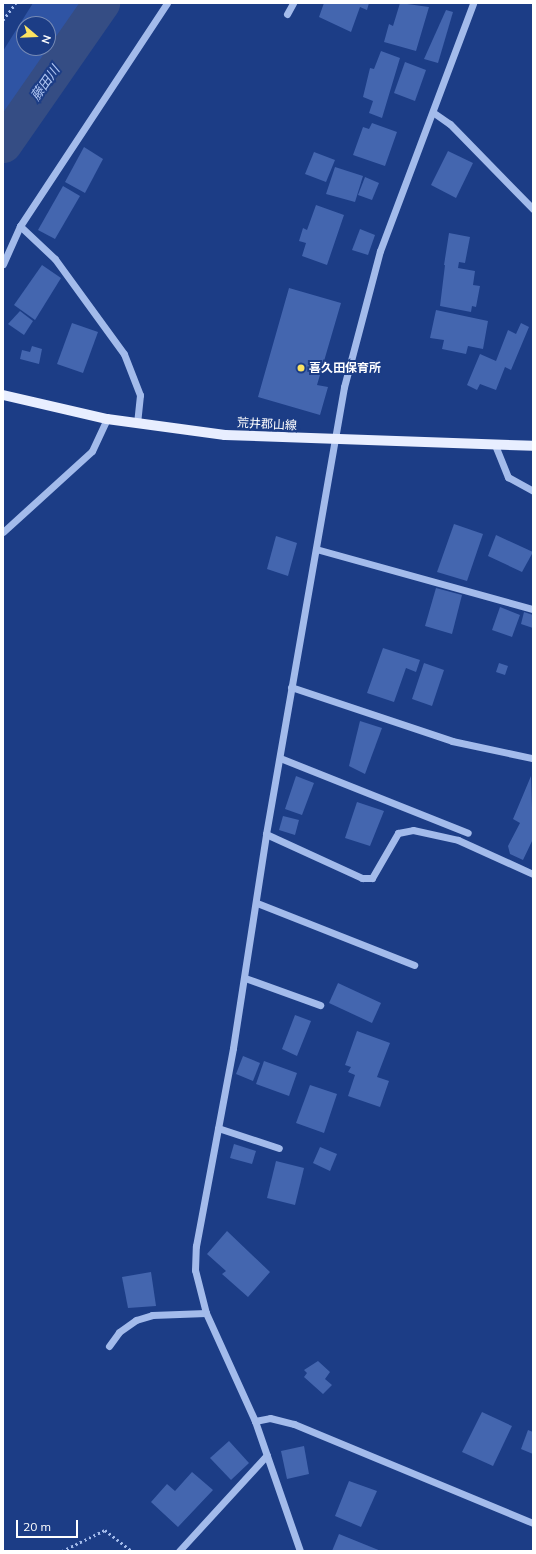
<!DOCTYPE html>
<html>
<head>
<meta charset="utf-8">
<style>
	body { margin:0 }
	#map { position:relative; width:536px; height:1554px; overflow:hidden; background:#1c3d86; font-family:Mulish,"Noto Sans JP",sans-serif }
	div>[style] { position:absolute }
	[style*='--x'] { left:calc(var(--x)*1px); top:calc(var(--y)*1px); width:calc(var(--w)*1px); rotate:calc(var(--a)*1deg) }
	.green>* { inset:0; background:#2f54a4 }
	.river>* { height:37px; margin:-18.5px; padding:0 18.5px; transform-origin:18.5px; border-radius:18.5px; background:#354d84 }
	.building>* { inset:0; background:#4466af }
	.path>* { height:2.5px; margin-top:-1.25px; transform-origin:0; background:repeating-linear-gradient(90deg,#a3bbeb 0 2px,transparent 0 5px) }
	.minor>* { height:7px; margin:-3.5px; padding:0 3.5px; transform-origin:3.5px; border-radius:3.5px; background:#a3bbeb }
	.major>* { height:10px; margin:-5px; padding:0 5px; transform-origin:5px; border-radius:5px; background:#e8eeff }
	.dots>* { width:11px; height:11px; translate:-50% -50%; box-sizing:border-box; border:2px solid #1c3d86; border-radius:50% }
	span { translate:-50% -50%; white-space:nowrap; text-align:center; line-height:1.15; -webkit-text-stroke:4px #1c3d86; paint-order:stroke }
	.poi-label { font-size:12px; color:#fff; font-weight:700 }
	.left { translate:0 -50%; text-align:left }
	.street-label { font-size:12px; color:#fff }
	.water-label { font-size:13px; color:#afc5f3; font-style:italic }
	.frame { position:absolute; inset:0; border:4px solid #fff; pointer-events:none }
	.north { position:absolute; left:16px; top:16px; width:40px; height:40px; box-sizing:border-box; background:#1c3d86; border:1px solid #778bb6; border-radius:50%; rotate:109deg; font-size:11px; font-weight:700; line-height:16px; text-align:center; color:#fff }
	.north::after { content:''; display:block; margin:auto; width:14px; height:18px; background:#fce361; clip-path:polygon(50% 0,100% 100%,50% 72%,0 100%) }
	.scale { position:absolute; left:16px; top:1520px; width:62px; height:18px; box-sizing:border-box; border:2px solid #fff; border-top:0; padding-left:5px; font-size:12px; line-height:14px; white-space:nowrap; color:#fff; -webkit-text-stroke:3px #1c3d86; paint-order:stroke }
</style>
</head>
<body>
<div id="map">
	<div class="green">
		<i style="clip-path:polygon(evenodd,33px 3px,83px 3px,3px 120px,3px 51px,33px 3px,24px 24px,48px 24px,48px 48px,24px 48px,24px 24px)"></i>
	</div>
	<div class="river">
		<i style="--x:3;--y:144;--w:172;--a:-55.2"></i>
	</div>
	<div class="building">
		<i style="clip-path:polygon(324px 3px,369px 3px,367px 10px,360px 7px,351px 32px,319px 17px)"></i>
		<i style="clip-path:polygon(400px 3px,429px 7px,416px 51px,384px 42px,389px 24px,393px 26px)"></i>
		<i style="clip-path:polygon(446px 10px,453px 12px,438px 63px,424px 59px)"></i>
		<i style="clip-path:polygon(381px 51px,400px 58px,382px 118px,369px 113px,373px 101px,363px 97px,370px 68px,374px 69px)"></i>
		<i style="clip-path:polygon(405px 62px,426px 70px,415px 101px,394px 93px)"></i>
		<i style="clip-path:polygon(372px 123px,397px 132px,385px 166px,353px 155px,363px 127px,369px 129px)"></i>
		<i style="clip-path:polygon(84px 147px,103px 159px,85px 193px,65px 182px)"></i>
		<i style="clip-path:polygon(448px 151px,473px 163px,456px 198px,431px 185px)"></i>
		<i style="clip-path:polygon(314px 152px,335px 160px,326px 182px,305px 174px)"></i>
		<i style="clip-path:polygon(335px 167px,363px 176px,355px 202px,326px 194px)"></i>
		<i style="clip-path:polygon(365px 177px,379px 183px,372px 200px,358px 195px)"></i>
		<i style="clip-path:polygon(63px 186px,80px 196px,55px 239px,38px 230px)"></i>
		<i style="clip-path:polygon(316px 205px,344px 215px,327px 265px,302px 256px,306px 243px,299px 241px,303px 228px,307px 230px)"></i>
		<i style="clip-path:polygon(360px 229px,375px 235px,368px 255px,352px 250px)"></i>
		<i style="clip-path:polygon(449px 233px,470px 237px,465px 263px,459px 262px,458px 268px,475px 271px,473px 285px,480px 286px,476px 307px,472px 306px,471px 312px,440px 306px,445px 265px,450px 266px,444px 265px)"></i>
		<i style="clip-path:polygon(42px 265px,61px 278px,35px 320px,14px 305px)"></i>
		<i style="clip-path:polygon(289px 288px,341px 303px,317px 385px,328px 387px,320px 415px,258px 397px)"></i>
		<i style="clip-path:polygon(436px 310px,488px 321px,483px 349px,468px 346px,466px 354px,442px 349px,444px 340px,430px 338px)"></i>
		<i style="clip-path:polygon(20px 311px,33px 321px,24px 335px,8px 324px)"></i>
		<i style="clip-path:polygon(72px 323px,98px 332px,83px 373px,57px 364px)"></i>
		<i style="clip-path:polygon(521px 323px,529px 327px,511px 370px,505px 367px,496px 390px,480px 384px,477px 390px,467px 385px,480px 354px,496px 361px,508px 330px,516px 334px)"></i>
		<i style="clip-path:polygon(32px 346px,42px 349px,39px 364px,20px 359px,22px 350px,30px 352px)"></i>
		<i style="clip-path:polygon(454px 524px,483px 534px,467px 581px,437px 572px)"></i>
		<i style="clip-path:polygon(496px 535px,533px 552px,522px 572px,488px 556px)"></i>
		<i style="clip-path:polygon(276px 536px,297px 543px,288px 576px,267px 569px)"></i>
		<i style="clip-path:polygon(436px 588px,462px 595px,452px 634px,425px 626px)"></i>
		<i style="clip-path:polygon(500px 607px,520px 615px,512px 637px,492px 630px)"></i>
		<i style="clip-path:polygon(524px 612px,533px 615px,533px 628px,521px 624px)"></i>
		<i style="clip-path:polygon(383px 648px,420px 660px,416px 672px,406px 668px,394px 702px,367px 693px)"></i>
		<i style="clip-path:polygon(424px 663px,444px 670px,432px 706px,412px 699px)"></i>
		<i style="clip-path:polygon(499px 663px,508px 666px,505px 675px,496px 672px)"></i>
		<i style="clip-path:polygon(360px 721px,382px 728px,365px 774px,349px 766px)"></i>
		<i style="clip-path:polygon(296px 776px,314px 783px,302px 815px,285px 809px)"></i>
		<i style="clip-path:polygon(531px 776px,533px 839px,523px 860px,510px 854px,508px 846px,520px 823px,513px 819px)"></i>
		<i style="clip-path:polygon(357px 802px,384px 811px,370px 846px,345px 838px)"></i>
		<i style="clip-path:polygon(283px 816px,299px 820px,295px 835px,279px 830px)"></i>
		<i style="clip-path:polygon(338px 983px,381px 1003px,372px 1023px,329px 1003px)"></i>
		<i style="clip-path:polygon(295px 1015px,311px 1021px,297px 1056px,282px 1049px)"></i>
		<i style="clip-path:polygon(357px 1031px,390px 1043px,377px 1077px,389px 1081px,380px 1107px,348px 1096px,355px 1075px,348px 1072px,351px 1067px,345px 1065px)"></i>
		<i style="clip-path:polygon(243px 1056px,260px 1063px,253px 1081px,236px 1074px)"></i>
		<i style="clip-path:polygon(264px 1061px,297px 1073px,289px 1096px,256px 1084px)"></i>
		<i style="clip-path:polygon(310px 1085px,337px 1094px,324px 1133px,296px 1123px)"></i>
		<i style="clip-path:polygon(234px 1144px,256px 1151px,252px 1164px,230px 1158px)"></i>
		<i style="clip-path:polygon(320px 1147px,337px 1154px,330px 1171px,313px 1163px)"></i>
		<i style="clip-path:polygon(276px 1161px,304px 1168px,295px 1205px,267px 1198px)"></i>
		<i style="clip-path:polygon(227px 1231px,270px 1272px,248px 1297px,222px 1274px,226px 1271px,207px 1254px)"></i>
		<i style="clip-path:polygon(151px 1272px,156px 1306px,128px 1308px,122px 1277px)"></i>
		<i style="clip-path:polygon(318px 1361px,330px 1372px,325px 1379px,332px 1385px,323px 1394px,304px 1377px,307px 1373px,304px 1370px)"></i>
		<i style="clip-path:polygon(482px 1412px,512px 1426px,493px 1466px,462px 1452px)"></i>
		<i style="clip-path:polygon(528px 1430px,533px 1432px,533px 1454px,521px 1449px)"></i>
		<i style="clip-path:polygon(229px 1441px,249px 1463px,231px 1480px,210px 1458px)"></i>
		<i style="clip-path:polygon(304px 1446px,309px 1474px,287px 1479px,281px 1451px)"></i>
		<i style="clip-path:polygon(192px 1472px,213px 1490px,178px 1527px,151px 1502px,167px 1484px,175px 1491px)"></i>
		<i style="clip-path:polygon(349px 1481px,377px 1491px,361px 1527px,335px 1516px)"></i>
		<i style="clip-path:polygon(339px 1534px,381px 1551px,332px 1551px)"></i>
	</div>
	<div class="path">
		<i style="--x:3;--y:20;--w:21;--a:-53"></i>
		<i style="--x:62;--y:1551;--w:48;--a:-26"></i>
		<i style="--x:105;--y:1530;--w:34;--a:38"></i>
	</div>
	<div class="minor">
		<i style="--x:287;--y:14;--w:13;--a:-61"></i>
		<i style="--x:434;--y:113;--w:19;--a:35"></i>
		<i style="--x:450;--y:124;--w:119;--a:45.7"></i>
		<i style="--x:20;--y:226;--w:48;--a:43.3"></i>
		<i style="--x:55;--y:259;--w:117;--a:54"></i>
		<i style="--x:124;--y:354;--w:44;--a:68.7"></i>
		<i style="--x:140;--y:395;--w:28;--a:96"></i>
		<i style="--x:3;--y:264;--w:42;--a:-65.9"></i>
		<i style="--x:20;--y:226;--w:267;--a:-56.6"></i>
		<i style="--x:495;--y:445;--w:35;--a:68"></i>
		<i style="--x:508;--y:477;--w:29;--a:29"></i>
		<i style="--x:3;--y:532;--w:120;--a:-42.3"></i>
		<i style="--x:92;--y:451;--w:35;--a:-65"></i>
		<i style="--x:316;--y:549;--w:225;--a:15.5"></i>
		<i style="--x:291;--y:687;--w:170;--a:18.5"></i>
		<i style="--x:452;--y:741;--w:82;--a:12"></i>
		<i style="--x:280;--y:758;--w:202;--a:21.7"></i>
		<i style="--x:266;--y:834;--w:106;--a:24.6"></i>
		<i style="--x:362;--y:878;--w:10;--a:0"></i>
		<i style="--x:372;--y:878;--w:52;--a:-60"></i>
		<i style="--x:398;--y:833;--w:15;--a:-11"></i>
		<i style="--x:413;--y:830;--w:46;--a:12.5"></i>
		<i style="--x:458;--y:840;--w:82;--a:24.4"></i>
		<i style="--x:257;--y:903;--w:169;--a:21.5"></i>
		<i style="--x:245;--y:978;--w:80;--a:19.8"></i>
		<i style="--x:218;--y:1128;--w:64;--a:18.2"></i>
		<i style="--x:109;--y:1346;--w:17;--a:-54"></i>
		<i style="--x:119;--y:1332;--w:21;--a:-35"></i>
		<i style="--x:136;--y:1320;--w:17;--a:-17"></i>
		<i style="--x:152;--y:1315;--w:54;--a:-2.1"></i>
		<i style="--x:255;--y:1421;--w:15;--a:-11"></i>
		<i style="--x:270;--y:1418;--w:25;--a:14"></i>
		<i style="--x:294;--y:1424;--w:259;--a:22.5"></i>
		<i style="--x:179;--y:1551;--w:130;--a:-47.5"></i>
		<i style="--x:300;--y:1551;--w:138;--a:-109.1"></i>
		<i style="--x:255;--y:1421;--w:119;--a:-114.4"></i>
		<i style="--x:206;--y:1313;--w:44;--a:-104.3"></i>
		<i style="--x:195;--y:1270;--w:24;--a:-88"></i>
		<i style="--x:196;--y:1246;--w:201;--a:-79.4"></i>
		<i style="--x:233;--y:1048;--w:217;--a:-81.2"></i>
		<i style="--x:266;--y:834;--w:454;--a:-80.1"></i>
		<i style="--x:344;--y:387;--w:141;--a:-75.2"></i>
		<i style="--x:380;--y:251;--w:265;--a:-69.4"></i>
	</div>
	<div class="major">
		<i style="--x:3;--y:395;--w:107;--a:13"></i>
		<i style="--x:107;--y:419;--w:119;--a:7.7"></i>
		<i style="--x:225;--y:435;--w:308;--a:2"></i>
	</div>
	<div class="dots">
		<i style="left:301px;top:368px;background:#fce361"></i>
	</div>
	<div class="poi-label">
		<span class="left" style="left:309px;top:368px">喜久田保育所</span>
	</div>
	<div class="street-label">
		<span style="left:267px;top:424px;rotate:3deg">荒井郡山線</span>
	</div>
	<div class="water-label">
		<span style="left:45px;top:83px;rotate:-55deg">藤田川</span>
	</div>
	<div class="frame"></div>
	<div class="north">N</div>
	<div class="scale">20 m</div>
</div>
</body>
</html>
